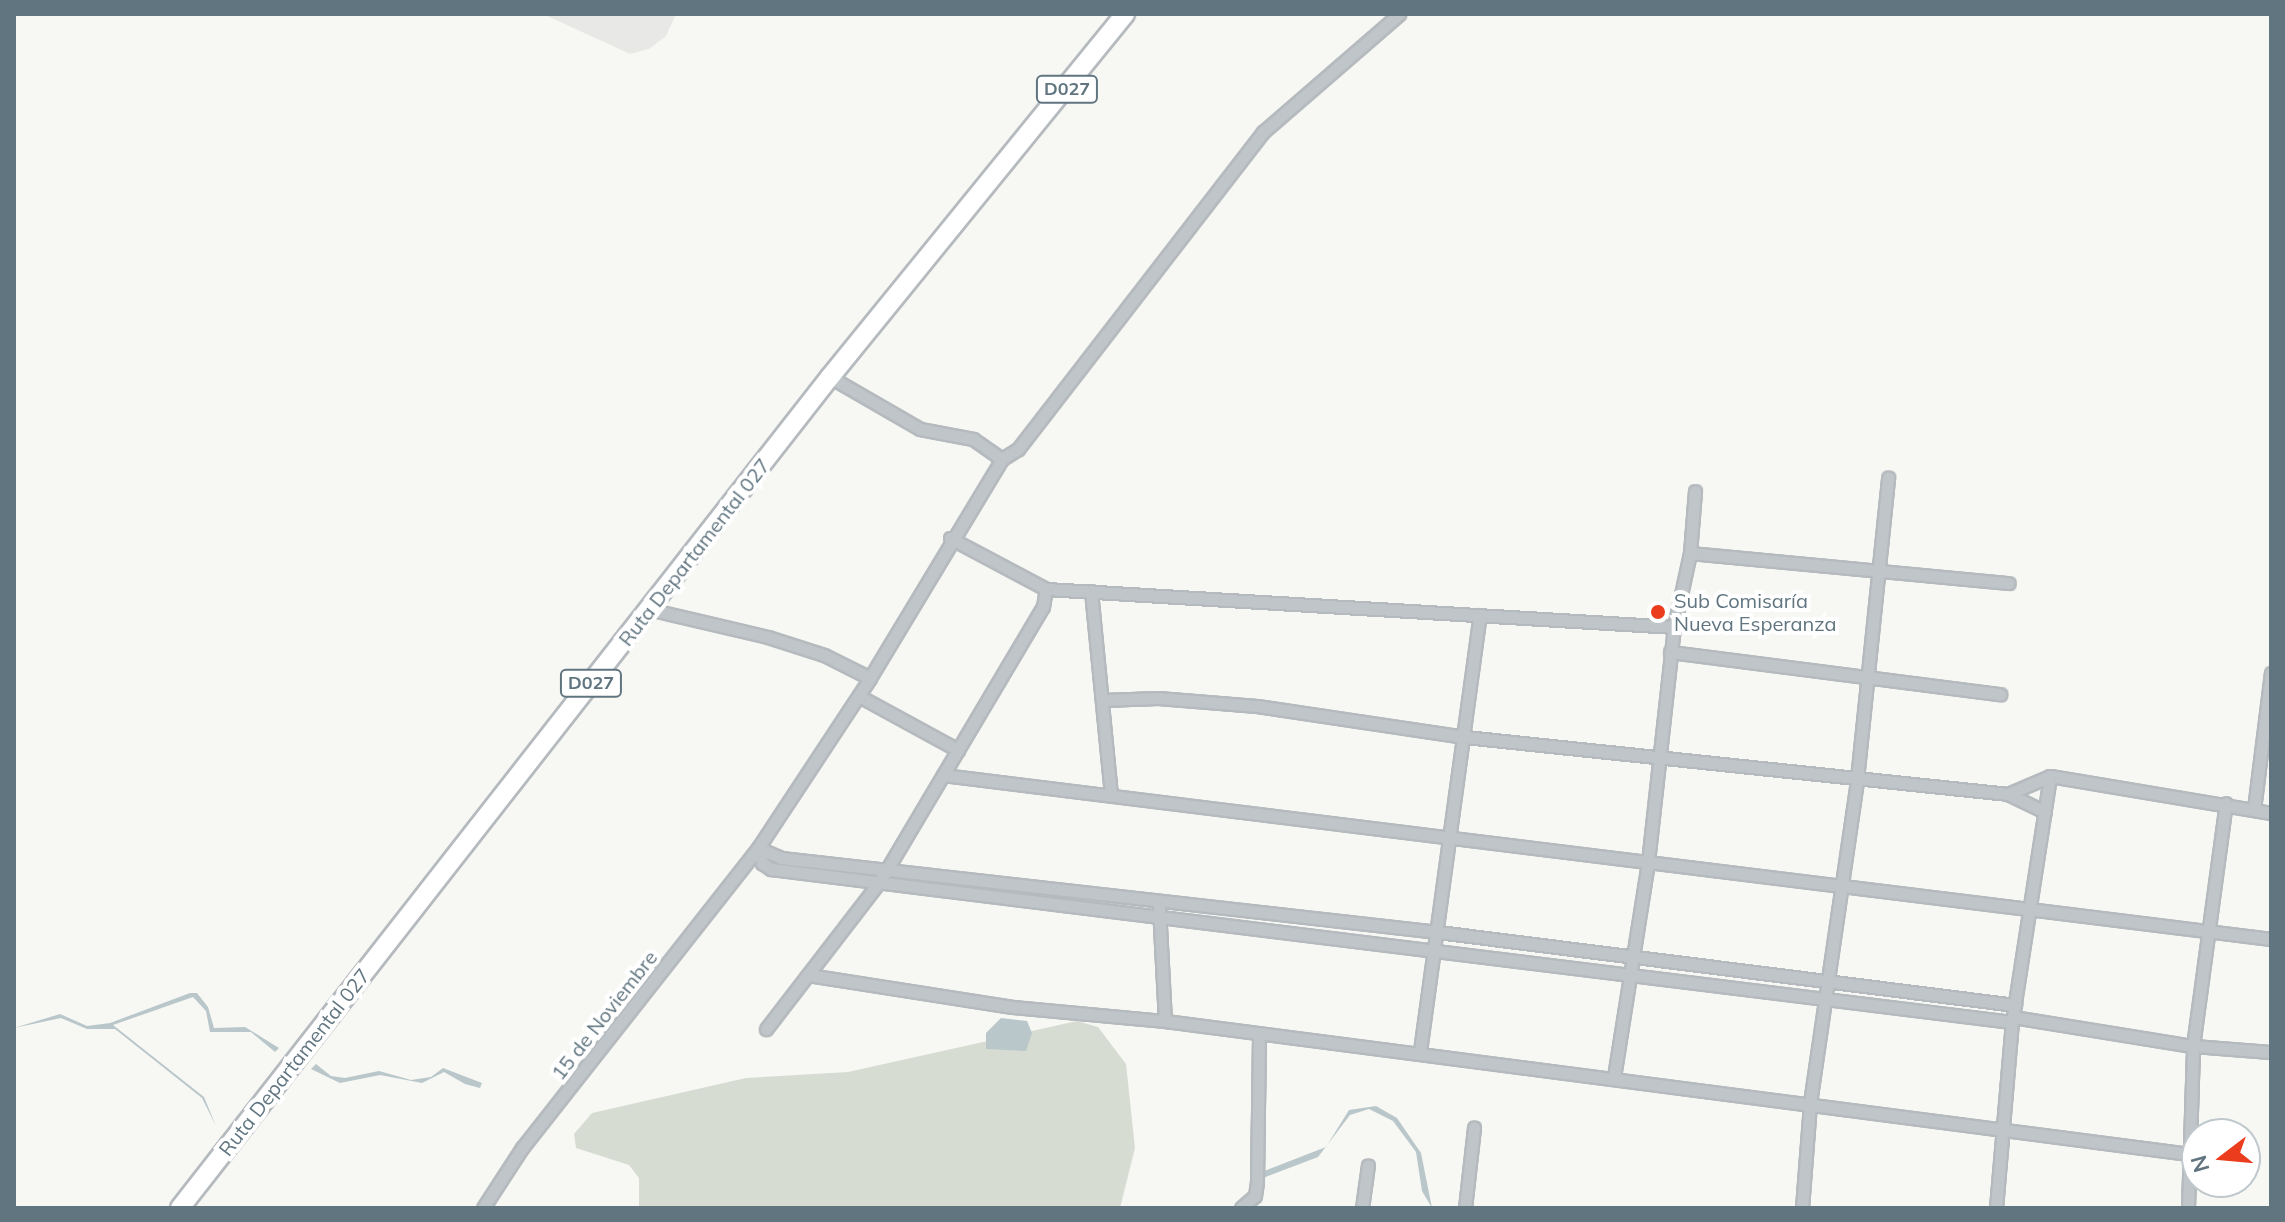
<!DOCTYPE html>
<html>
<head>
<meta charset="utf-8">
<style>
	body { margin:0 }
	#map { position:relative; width:2285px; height:1222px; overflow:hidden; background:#f7f7f3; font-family:Mulish,sans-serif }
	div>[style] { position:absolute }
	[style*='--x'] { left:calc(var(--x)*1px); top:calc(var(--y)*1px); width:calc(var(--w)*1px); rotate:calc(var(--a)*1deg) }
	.built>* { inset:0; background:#e8e8e7 }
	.green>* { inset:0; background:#d7dcd2 }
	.water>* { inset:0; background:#b9c7cb }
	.roads { filter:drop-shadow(2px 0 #b5babe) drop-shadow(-2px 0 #b5babe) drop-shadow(0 2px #b5babe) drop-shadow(0 -2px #b5babe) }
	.street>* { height:11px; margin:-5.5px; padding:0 5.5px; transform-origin:5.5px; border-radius:5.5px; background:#bfc5c8 }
	.primary>* { height:18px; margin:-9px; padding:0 9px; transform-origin:9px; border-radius:9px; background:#fff }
	.dots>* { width:22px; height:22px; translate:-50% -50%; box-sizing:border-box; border:4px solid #fff; border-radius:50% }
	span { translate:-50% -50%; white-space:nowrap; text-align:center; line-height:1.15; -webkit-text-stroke:8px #fff; paint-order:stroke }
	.shield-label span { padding:2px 6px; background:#fff; border:2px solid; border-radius:6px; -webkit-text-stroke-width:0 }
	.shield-label { font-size:18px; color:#607580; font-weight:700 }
	.street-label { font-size:20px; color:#607580 }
	.poi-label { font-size:20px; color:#607580 }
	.left { translate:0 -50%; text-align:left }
	.frame { position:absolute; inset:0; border:16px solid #607580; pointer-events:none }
	.north { position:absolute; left:2181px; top:1118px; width:80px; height:80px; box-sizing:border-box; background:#fff; border:2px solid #bfc8cc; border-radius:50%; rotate:254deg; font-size:22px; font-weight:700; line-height:32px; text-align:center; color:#607580 }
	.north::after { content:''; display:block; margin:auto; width:28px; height:36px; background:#ec3c1e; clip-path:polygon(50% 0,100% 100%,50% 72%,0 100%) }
</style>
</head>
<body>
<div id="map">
	<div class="built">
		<i style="clip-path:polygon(543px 14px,676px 14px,666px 36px,649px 49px,630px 54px)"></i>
	</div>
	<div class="green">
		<i style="clip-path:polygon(1077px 1021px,1098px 1027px,1126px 1064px,1135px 1148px,1120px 1208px,639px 1208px,639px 1178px,629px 1165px,576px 1148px,574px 1134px,592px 1113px,746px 1078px,848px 1072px)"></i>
	</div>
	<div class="water">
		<i style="clip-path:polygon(190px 993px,197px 993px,208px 1007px,214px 1028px,245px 1027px,279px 1048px,275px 1052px,251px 1032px,210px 1032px,206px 1011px,193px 997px,113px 1025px,204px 1097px,216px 1126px,202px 1098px,115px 1029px,87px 1029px,61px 1018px,14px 1028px,60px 1014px,87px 1026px,110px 1023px)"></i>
		<i style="clip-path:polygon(1001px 1018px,1027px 1021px,1032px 1033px,1026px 1051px,986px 1049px,986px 1033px)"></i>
		<i style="clip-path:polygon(316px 1064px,331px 1076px,345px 1078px,379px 1071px,411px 1080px,431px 1077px,443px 1068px,482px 1083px,480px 1088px,465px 1084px,444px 1072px,422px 1083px,380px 1075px,340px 1083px,311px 1069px)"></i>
		<i style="clip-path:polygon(1376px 1106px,1397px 1118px,1421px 1153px,1432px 1208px,1422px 1191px,1416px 1152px,1393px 1121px,1369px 1109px,1350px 1115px,1318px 1157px,1263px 1178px,1264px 1171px,1326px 1147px,1349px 1110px)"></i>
	</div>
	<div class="roads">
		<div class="street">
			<i style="--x:830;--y:377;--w:104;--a:30"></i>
			<i style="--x:920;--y:429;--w:54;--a:10.7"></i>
			<i style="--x:973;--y:439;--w:35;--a:35"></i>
			<i style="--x:1002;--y:459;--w:256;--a:121.1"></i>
			<i style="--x:1002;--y:459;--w:19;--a:-32"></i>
			<i style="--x:1018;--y:449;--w:401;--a:-52.3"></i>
			<i style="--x:1263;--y:132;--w:180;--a:-40.9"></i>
			<i style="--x:950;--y:538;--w:109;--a:28"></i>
			<i style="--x:1046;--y:589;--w:629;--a:3.46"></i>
			<i style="--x:1690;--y:553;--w:62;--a:-85.4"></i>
			<i style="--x:1091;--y:591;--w:205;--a:84.4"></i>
			<i style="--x:1670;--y:652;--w:333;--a:7.3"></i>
			<i style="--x:859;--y:696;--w:113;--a:28.6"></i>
			<i style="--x:1103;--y:700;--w:55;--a:-2.1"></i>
			<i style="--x:1158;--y:698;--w:99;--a:4.6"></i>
			<i style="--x:1257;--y:706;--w:210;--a:8.5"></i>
			<i style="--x:1465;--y:737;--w:546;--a:5.99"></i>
			<i style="--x:2008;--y:794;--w:41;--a:25.9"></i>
			<i style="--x:943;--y:775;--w:1338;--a:7.04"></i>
			<i style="--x:2050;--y:776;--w:224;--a:9.5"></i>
			<i style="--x:2254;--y:809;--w:137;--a:-82.9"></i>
			<i style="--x:758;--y:848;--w:16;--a:75"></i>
			<i style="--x:762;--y:863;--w:11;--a:34"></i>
			<i style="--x:771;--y:869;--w:1250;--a:7.03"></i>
			<i style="--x:758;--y:848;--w:25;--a:23"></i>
			<i style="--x:781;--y:858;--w:661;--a:6.43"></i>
			<i style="--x:1438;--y:932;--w:582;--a:7.21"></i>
			<i style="--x:1159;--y:907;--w:114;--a:87"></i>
			<i style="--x:1165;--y:1021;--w:1033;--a:7.4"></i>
			<i style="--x:808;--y:975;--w:207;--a:8.9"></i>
			<i style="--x:1013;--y:1007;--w:153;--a:5.3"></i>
			<i style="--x:2013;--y:1017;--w:182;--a:9.2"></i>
			<i style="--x:2193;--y:1046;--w:78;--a:4.4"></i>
			<i style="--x:766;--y:1029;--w:187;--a:-52.4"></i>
			<i style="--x:880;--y:881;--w:319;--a:-59.3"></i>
			<i style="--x:1043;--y:607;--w:18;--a:-81"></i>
			<i style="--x:1420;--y:1051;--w:440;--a:-82.2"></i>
			<i style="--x:1614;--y:1077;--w:218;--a:-81"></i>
			<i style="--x:1648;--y:862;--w:236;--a:-83.7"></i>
			<i style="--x:1674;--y:627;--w:76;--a:-77.8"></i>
			<i style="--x:1690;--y:553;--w:320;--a:5.4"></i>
			<i style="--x:483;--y:1208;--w:72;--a:-57"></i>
			<i style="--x:522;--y:1148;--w:382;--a:-51.8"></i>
			<i style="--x:758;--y:848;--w:204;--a:-56.6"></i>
			<i style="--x:870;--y:678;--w:51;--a:-153.4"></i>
			<i style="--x:824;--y:655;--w:59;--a:-162.2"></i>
			<i style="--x:768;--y:637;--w:122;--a:-166.8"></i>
			<i style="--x:1241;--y:1208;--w:18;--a:-41"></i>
			<i style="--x:1255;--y:1196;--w:15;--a:-82"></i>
			<i style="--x:1257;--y:1181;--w:146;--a:-89.2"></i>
			<i style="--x:1362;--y:1208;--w:43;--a:-82.1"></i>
			<i style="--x:1465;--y:1208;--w:81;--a:-83.6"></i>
			<i style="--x:1802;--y:1208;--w:105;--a:-85.6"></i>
			<i style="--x:1810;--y:1103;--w:327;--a:-81.7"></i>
			<i style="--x:1857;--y:779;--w:303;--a:-84.1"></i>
			<i style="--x:1996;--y:1208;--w:187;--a:-85.1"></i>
			<i style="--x:2012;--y:1022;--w:249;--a:-81.2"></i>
			<i style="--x:2050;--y:776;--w:46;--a:156.8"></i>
			<i style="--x:2188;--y:1208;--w:162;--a:-88.2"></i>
			<i style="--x:2193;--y:1046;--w:245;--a:-82.3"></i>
		</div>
		<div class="primary">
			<i style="--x:180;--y:1208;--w:1055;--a:-51.97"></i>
			<i style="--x:830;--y:377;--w:468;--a:-50.9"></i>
		</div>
	</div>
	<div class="dots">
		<i style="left:1658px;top:612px;background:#ec3c1e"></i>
	</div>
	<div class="shield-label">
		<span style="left:1067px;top:89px">D027</span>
		<span style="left:591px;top:683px">D027</span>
	</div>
	<div class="street-label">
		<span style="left:694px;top:552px;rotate:-52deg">Ruta Departamental 027</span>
		<span style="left:604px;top:1015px;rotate:-52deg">15 de Noviembre</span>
		<span style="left:294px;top:1062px;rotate:-52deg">Ruta Departamental 027</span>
	</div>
	<div class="poi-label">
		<span class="left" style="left:1674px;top:612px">Sub Comisaría<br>Nueva Esperanza</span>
	</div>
	<div class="frame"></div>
	<div class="north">N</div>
</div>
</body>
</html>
